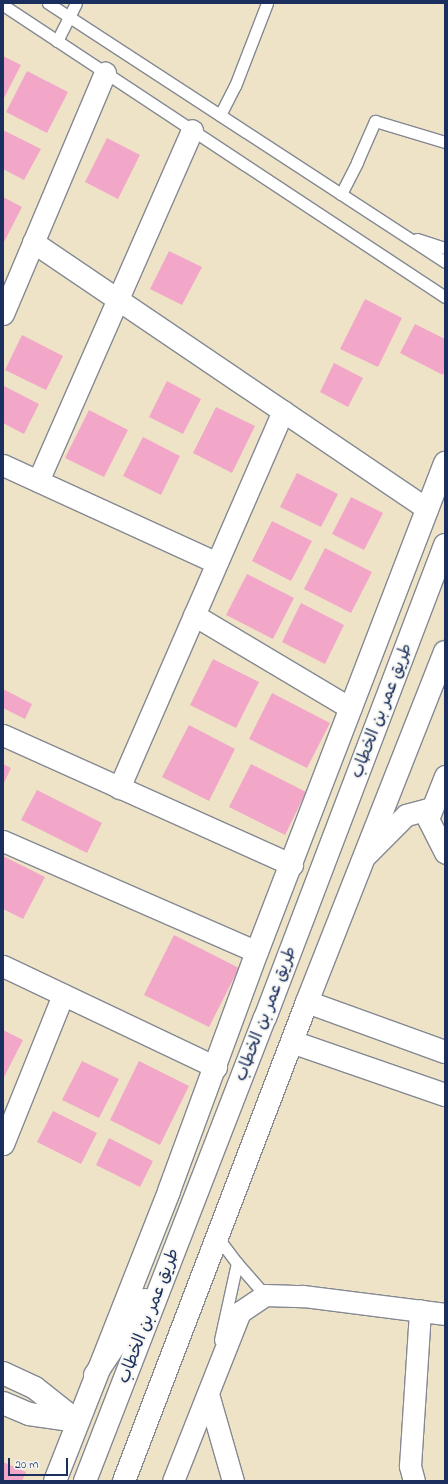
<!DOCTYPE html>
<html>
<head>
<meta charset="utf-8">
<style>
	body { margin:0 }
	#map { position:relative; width:448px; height:1484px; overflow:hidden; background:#eee3c7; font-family:"Indie Flower","Playpen Sans Arabic",sans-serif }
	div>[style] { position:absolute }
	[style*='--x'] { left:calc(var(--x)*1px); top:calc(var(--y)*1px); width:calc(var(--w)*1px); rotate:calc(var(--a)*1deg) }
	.building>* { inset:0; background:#f2a7c9 }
	.roads { filter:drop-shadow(1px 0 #848992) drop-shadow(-1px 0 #848992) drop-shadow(0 1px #848992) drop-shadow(0 -1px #848992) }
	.service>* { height:11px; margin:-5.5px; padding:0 5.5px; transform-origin:5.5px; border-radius:5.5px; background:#fff }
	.minor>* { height:21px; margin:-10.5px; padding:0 10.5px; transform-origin:10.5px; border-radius:10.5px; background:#fff }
	.tertiary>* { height:22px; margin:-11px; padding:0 11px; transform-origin:11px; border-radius:11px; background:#fff }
	.secondary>* { height:22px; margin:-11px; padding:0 11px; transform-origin:11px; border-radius:11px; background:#fff }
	span { translate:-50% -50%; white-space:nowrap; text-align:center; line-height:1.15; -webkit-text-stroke:4px #f6f6f2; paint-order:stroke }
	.street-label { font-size:17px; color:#1b2f5e }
	.frame { position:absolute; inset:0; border:4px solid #1b2f5e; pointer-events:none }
	.scale { position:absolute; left:8px; top:1458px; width:60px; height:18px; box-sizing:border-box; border:2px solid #1b2f5e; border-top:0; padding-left:5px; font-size:12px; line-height:14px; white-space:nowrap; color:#1b2f5e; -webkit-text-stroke:3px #f6f6f2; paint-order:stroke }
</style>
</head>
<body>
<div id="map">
	<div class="building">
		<i style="clip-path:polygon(3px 56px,21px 65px,3px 100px)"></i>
		<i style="clip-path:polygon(27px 71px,68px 92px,47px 133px,6px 112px)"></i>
		<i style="clip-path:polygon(3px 130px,41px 149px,24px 180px,3px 169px)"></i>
		<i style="clip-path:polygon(107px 138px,140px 155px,118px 199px,85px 182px)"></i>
		<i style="clip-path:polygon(3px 197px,22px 207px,3px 244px)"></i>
		<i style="clip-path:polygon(169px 251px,202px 267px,182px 305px,150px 289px)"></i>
		<i style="clip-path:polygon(365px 299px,402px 318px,378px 367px,340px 349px)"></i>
		<i style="clip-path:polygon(415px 324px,445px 339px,445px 370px,443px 375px,400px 353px)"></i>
		<i style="clip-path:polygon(22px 335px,63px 356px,46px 390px,5px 370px)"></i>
		<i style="clip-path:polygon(334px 363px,363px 378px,348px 407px,320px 392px)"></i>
		<i style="clip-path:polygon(167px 381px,201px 399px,183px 434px,149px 417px)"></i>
		<i style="clip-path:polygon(4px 386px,39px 404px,24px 434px,3px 423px)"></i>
		<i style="clip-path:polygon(216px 407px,255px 426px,232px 473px,193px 453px)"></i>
		<i style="clip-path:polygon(89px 410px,128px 430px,104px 477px,65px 458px)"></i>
		<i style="clip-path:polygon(143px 437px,180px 456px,161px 495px,123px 476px)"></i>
		<i style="clip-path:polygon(297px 473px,338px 494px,321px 527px,280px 507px)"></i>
		<i style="clip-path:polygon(351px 497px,383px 513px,364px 550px,332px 534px)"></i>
		<i style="clip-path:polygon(272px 521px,312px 541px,291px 581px,252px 561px)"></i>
		<i style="clip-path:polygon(325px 548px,372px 572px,351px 613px,304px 589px)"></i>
		<i style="clip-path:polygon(247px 574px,294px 598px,273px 639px,226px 615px)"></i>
		<i style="clip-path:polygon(301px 603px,344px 625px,325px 664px,282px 642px)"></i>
		<i style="clip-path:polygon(213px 659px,259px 682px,236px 728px,190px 705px)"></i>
		<i style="clip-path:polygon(3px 689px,32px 704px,25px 719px,3px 708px)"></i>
		<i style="clip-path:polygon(272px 693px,330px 723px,307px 768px,249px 739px)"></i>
		<i style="clip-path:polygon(189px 725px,235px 749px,209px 801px,162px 777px)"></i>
		<i style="clip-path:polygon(3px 764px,11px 768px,3px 785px)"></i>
		<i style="clip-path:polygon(251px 764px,306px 792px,285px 835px,229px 807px)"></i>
		<i style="clip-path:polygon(37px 790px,102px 823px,87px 853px,21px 820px)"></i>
		<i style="clip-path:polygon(3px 856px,45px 877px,23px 919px,3px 909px)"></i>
		<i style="clip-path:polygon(174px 935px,239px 968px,209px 1027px,144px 995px)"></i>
		<i style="clip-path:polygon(3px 1030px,23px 1040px,3px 1079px)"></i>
		<i style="clip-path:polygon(82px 1061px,119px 1079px,99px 1118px,62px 1100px)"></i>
		<i style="clip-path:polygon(139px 1061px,189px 1086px,160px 1145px,110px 1120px)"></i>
		<i style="clip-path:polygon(53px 1111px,97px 1133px,81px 1164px,37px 1142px)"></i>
		<i style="clip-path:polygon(109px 1138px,153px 1161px,140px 1187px,96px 1165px)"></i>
		<i style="clip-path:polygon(3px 1462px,26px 1472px,22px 1481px,3px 1481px)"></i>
	</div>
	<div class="roads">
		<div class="service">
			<i style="--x:48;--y:3;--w:474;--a:33.1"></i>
			<i style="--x:3;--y:5;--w:530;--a:33.45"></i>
			<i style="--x:57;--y:41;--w:42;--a:-63.4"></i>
			<i style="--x:220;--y:115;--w:33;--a:-63"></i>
			<i style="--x:235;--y:86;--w:89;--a:-68.9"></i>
			<i style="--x:341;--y:194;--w:36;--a:-63"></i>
			<i style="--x:357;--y:162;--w:45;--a:-66.3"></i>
			<i style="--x:375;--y:121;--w:73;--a:16.7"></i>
			<i style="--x:417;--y:239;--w:29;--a:18"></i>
			<i style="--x:218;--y:1238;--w:31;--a:53"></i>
			<i style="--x:237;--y:1263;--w:43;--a:48.8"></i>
			<i style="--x:220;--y:1340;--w:79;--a:-77.6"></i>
		</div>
		<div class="minor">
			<i style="--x:33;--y:242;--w:476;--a:34.1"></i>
			<i style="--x:3;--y:314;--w:262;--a:-67.1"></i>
			<i style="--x:3;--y:465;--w:235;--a:24.6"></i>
			<i style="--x:38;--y:481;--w:383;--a:-66.3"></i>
			<i style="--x:194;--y:615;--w:182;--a:30.8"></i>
			<i style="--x:3;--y:735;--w:317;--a:24.2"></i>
			<i style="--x:445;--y:776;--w:46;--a:111.6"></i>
			<i style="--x:428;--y:819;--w:38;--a:63"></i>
			<i style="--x:119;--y:788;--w:411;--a:-66.5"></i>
			<i style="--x:3;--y:841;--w:277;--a:23.6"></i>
			<i style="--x:366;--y:855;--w:57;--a:-45"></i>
			<i style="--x:406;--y:815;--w:27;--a:-15"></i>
			<i style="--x:3;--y:966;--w:236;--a:25.4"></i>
			<i style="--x:3;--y:1144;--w:161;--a:-68.1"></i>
			<i style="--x:208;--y:1394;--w:91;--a:74"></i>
			<i style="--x:173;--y:1481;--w:182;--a:-68.4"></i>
			<i style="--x:240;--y:1312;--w:30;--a:-34"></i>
			<i style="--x:265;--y:1295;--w:38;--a:2"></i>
			<i style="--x:303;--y:1296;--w:143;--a:7.2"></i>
			<i style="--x:414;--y:1481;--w:16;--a:-105"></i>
			<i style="--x:410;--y:1466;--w:156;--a:-86.3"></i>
		</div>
		<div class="tertiary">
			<i style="--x:307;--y:1002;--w:147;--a:19.9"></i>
			<i style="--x:292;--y:1042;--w:162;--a:19.1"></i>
			<i style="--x:3;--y:1373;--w:35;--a:25"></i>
			<i style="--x:35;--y:1388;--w:53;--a:38.2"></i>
			<i style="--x:3;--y:1403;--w:28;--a:23"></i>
			<i style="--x:29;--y:1414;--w:49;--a:8.3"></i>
			<i style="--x:55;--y:1481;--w:312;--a:-68.5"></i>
			<i style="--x:169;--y:1191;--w:255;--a:-69.8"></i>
			<i style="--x:257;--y:952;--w:524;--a:-68.97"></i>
		</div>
		<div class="secondary">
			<i style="--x:95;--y:1375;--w:90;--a:-56.3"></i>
			<i style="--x:85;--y:1481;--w:497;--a:-68.8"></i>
			<i style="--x:265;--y:1018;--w:506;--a:-69.17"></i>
			<i style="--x:124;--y:1481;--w:513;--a:-69.09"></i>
			<i style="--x:307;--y:1002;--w:376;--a:-68.5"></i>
		</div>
	</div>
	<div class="street-label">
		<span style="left:382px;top:711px;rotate:-69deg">طريق عمر بن الخطاب</span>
		<span style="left:266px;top:1014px;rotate:-69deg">طريق عمر بن الخطاب</span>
		<span style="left:149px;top:1316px;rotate:-69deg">طريق عمر بن الخطاب</span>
	</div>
	<div class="frame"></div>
	<div class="scale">20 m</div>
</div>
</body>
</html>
